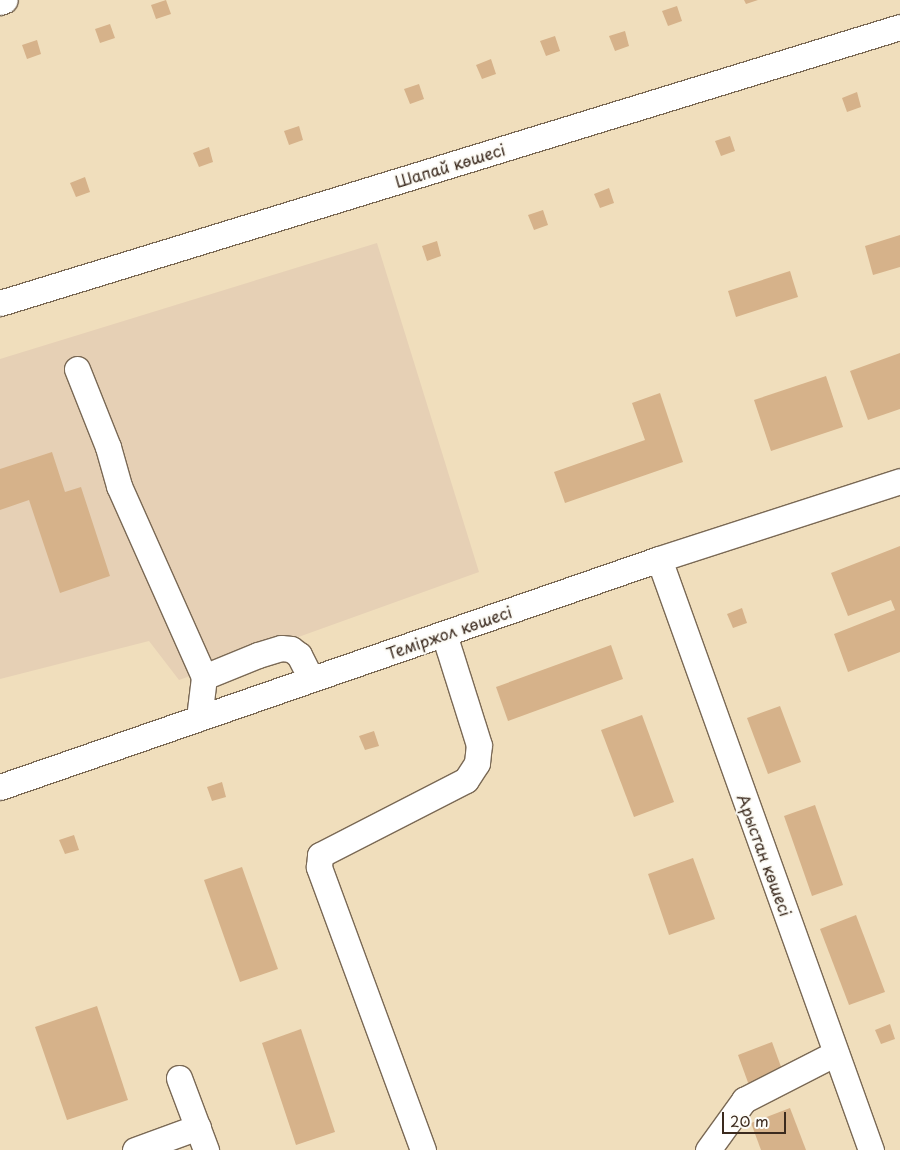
<!DOCTYPE html>
<html>
<head>
<meta charset="utf-8">
<style>
	body { margin:0 }
	#map { position:relative; width:900px; height:1150px; overflow:hidden; background:#f0debc; font-family:"Playpen Sans",sans-serif }
	div>[style] { position:absolute }
	[style*='--x'] { left:calc(var(--x)*1px); top:calc(var(--y)*1px); width:calc(var(--w)*1px); rotate:calc(var(--a)*1deg) }
	.built>* { inset:0; background:#e6d0b5 }
	.building>* { inset:0; background:#d6b28a }
	.roads { filter:drop-shadow(1px 0 #7a6955) drop-shadow(-1px 0 #7a6955) drop-shadow(0 1px #7a6955) drop-shadow(0 -1px #7a6955) }
	.minor>* { height:25px; margin:-12.5px; padding:0 12.5px; transform-origin:12.5px; border-radius:12.5px; background:#fff }
	span { translate:-50% -50%; white-space:nowrap; text-align:center; line-height:1.15; -webkit-text-stroke:4.5px #fdfcf7; paint-order:stroke }
	.street-label { font-size:16px; color:#3b2a1e }
	.scale { position:absolute; left:722px; top:1112px; width:64px; height:22px; box-sizing:border-box; border:2px solid #3b2a1e; border-top:0; padding-left:6px; font-size:15px; line-height:18px; white-space:nowrap; color:#3b2a1e; -webkit-text-stroke:4px #fdfcf7; paint-order:stroke }
</style>
</head>
<body>
<div id="map">
	<div class="built">
		<i style="clip-path:polygon(377px 243px,479px 572px,179px 680px,149px 641px,0 679px,0 359px)"></i>
	</div>
	<div class="building">
		<i style="clip-path:polygon(166px 0,171px 14px,156px 19px,151px 5px)"></i>
		<i style="clip-path:polygon(744px 0,758px 0,746px 4px)"></i>
		<i style="clip-path:polygon(677px 6px,682px 21px,668px 26px,662px 11px)"></i>
		<i style="clip-path:polygon(110px 24px,115px 38px,100px 43px,95px 29px)"></i>
		<i style="clip-path:polygon(625px 31px,629px 46px,615px 51px,609px 36px)"></i>
		<i style="clip-path:polygon(555px 36px,560px 51px,546px 56px,540px 41px)"></i>
		<i style="clip-path:polygon(37px 40px,41px 54px,27px 59px,22px 45px)"></i>
		<i style="clip-path:polygon(491px 59px,496px 74px,482px 79px,476px 65px)"></i>
		<i style="clip-path:polygon(419px 84px,424px 99px,410px 104px,404px 89px)"></i>
		<i style="clip-path:polygon(857px 92px,861px 107px,847px 112px,842px 98px)"></i>
		<i style="clip-path:polygon(299px 126px,303px 140px,289px 145px,284px 131px)"></i>
		<i style="clip-path:polygon(730px 136px,735px 151px,721px 156px,715px 141px)"></i>
		<i style="clip-path:polygon(209px 147px,213px 162px,199px 167px,193px 153px)"></i>
		<i style="clip-path:polygon(85px 177px,90px 192px,76px 197px,70px 183px)"></i>
		<i style="clip-path:polygon(609px 188px,614px 203px,600px 208px,594px 194px)"></i>
		<i style="clip-path:polygon(543px 210px,548px 225px,534px 230px,528px 215px)"></i>
		<i style="clip-path:polygon(900px 235px,900px 267px,873px 275px,865px 246px)"></i>
		<i style="clip-path:polygon(437px 241px,441px 256px,427px 261px,422px 246px)"></i>
		<i style="clip-path:polygon(790px 271px,798px 297px,736px 317px,728px 291px)"></i>
		<i style="clip-path:polygon(900px 353px,900px 409px,868px 420px,850px 371px)"></i>
		<i style="clip-path:polygon(826px 376px,843px 427px,771px 451px,754px 400px)"></i>
		<i style="clip-path:polygon(660px 393px,683px 462px,565px 503px,554px 472px,645px 440px,632px 403px)"></i>
		<i style="clip-path:polygon(52px 452px,65px 492px,81px 487px,110px 576px,60px 593px,29px 500px,0 510px,0 469px)"></i>
		<i style="clip-path:polygon(900px 546px,900px 652px,848px 672px,834px 634px,895px 610px,891px 600px,848px 616px,831px 573px)"></i>
		<i style="clip-path:polygon(742px 608px,747px 623px,733px 628px,727px 614px)"></i>
		<i style="clip-path:polygon(611px 645px,623px 679px,508px 721px,496px 687px)"></i>
		<i style="clip-path:polygon(780px 706px,801px 762px,768px 774px,747px 718px)"></i>
		<i style="clip-path:polygon(642px 715px,674px 802px,634px 817px,601px 730px)"></i>
		<i style="clip-path:polygon(374px 731px,379px 746px,365px 750px,359px 736px)"></i>
		<i style="clip-path:polygon(222px 782px,226px 797px,212px 801px,207px 787px)"></i>
		<i style="clip-path:polygon(815px 805px,843px 885px,812px 896px,784px 816px)"></i>
		<i style="clip-path:polygon(74px 835px,79px 850px,65px 854px,59px 840px)"></i>
		<i style="clip-path:polygon(693px 858px,715px 919px,669px 935px,648px 874px)"></i>
		<i style="clip-path:polygon(242px 867px,278px 969px,240px 982px,204px 880px)"></i>
		<i style="clip-path:polygon(856px 915px,885px 992px,849px 1005px,820px 929px)"></i>
		<i style="clip-path:polygon(97px 1006px,128px 1100px,67px 1120px,35px 1027px)"></i>
		<i style="clip-path:polygon(890px 1024px,895px 1039px,881px 1044px,875px 1030px)"></i>
		<i style="clip-path:polygon(301px 1029px,335px 1132px,296px 1145px,262px 1043px)"></i>
		<i style="clip-path:polygon(772px 1042px,784px 1075px,750px 1088px,738px 1055px)"></i>
		<i style="clip-path:polygon(790px 1108px,806px 1150px,761px 1150px,751px 1123px)"></i>
	</div>
	<div class="roads">
		<div class="minor">
			<i style="--x:0;--y:2;--w:5;--a:-22"></i>
			<i style="--x:0;--y:303;--w:941;--a:-17.05"></i>
			<i style="--x:77;--y:369;--w:84;--a:68.3"></i>
			<i style="--x:108;--y:447;--w:41;--a:74.2"></i>
			<i style="--x:119;--y:486;--w:209;--a:66"></i>
			<i style="--x:659;--y:559;--w:628;--a:70.27"></i>
			<i style="--x:199;--y:718;--w:41;--a:-83"></i>
			<i style="--x:204;--y:677;--w:58;--a:-22.2"></i>
			<i style="--x:258;--y:655;--w:24;--a:-17"></i>
			<i style="--x:281;--y:648;--w:10;--a:6"></i>
			<i style="--x:291;--y:649;--w:10;--a:37"></i>
			<i style="--x:299;--y:655;--w:27;--a:63"></i>
			<i style="--x:0;--y:787;--w:697;--a:-19.08"></i>
			<i style="--x:659;--y:559;--w:253;--a:-17.9"></i>
			<i style="--x:179;--y:1078;--w:77;--a:69.4"></i>
			<i style="--x:135;--y:1150;--w:67;--a:-20.1"></i>
			<i style="--x:423;--y:1150;--w:302;--a:-110.2"></i>
			<i style="--x:319;--y:867;--w:12;--a:-85"></i>
			<i style="--x:320;--y:855;--w:164;--a:-27.2"></i>
			<i style="--x:466;--y:780;--w:20;--a:-57"></i>
			<i style="--x:477;--y:763;--w:18;--a:-84"></i>
			<i style="--x:479;--y:745;--w:116;--a:-107.5"></i>
			<i style="--x:708;--y:1150;--w:62;--a:-54.2"></i>
			<i style="--x:744;--y:1100;--w:103;--a:-27.1"></i>
		</div>
	</div>
	<div class="street-label">
		<span style="left:450px;top:165px;rotate:-17deg">Шапай көшесі</span>
		<span style="left:449px;top:632px;rotate:-19deg">Теміржол көшесі</span>
		<span style="left:765px;top:855px;rotate:70deg">Арыстан көшесі</span>
	</div>
	<div class="scale">20 m</div>
</div>
</body>
</html>
